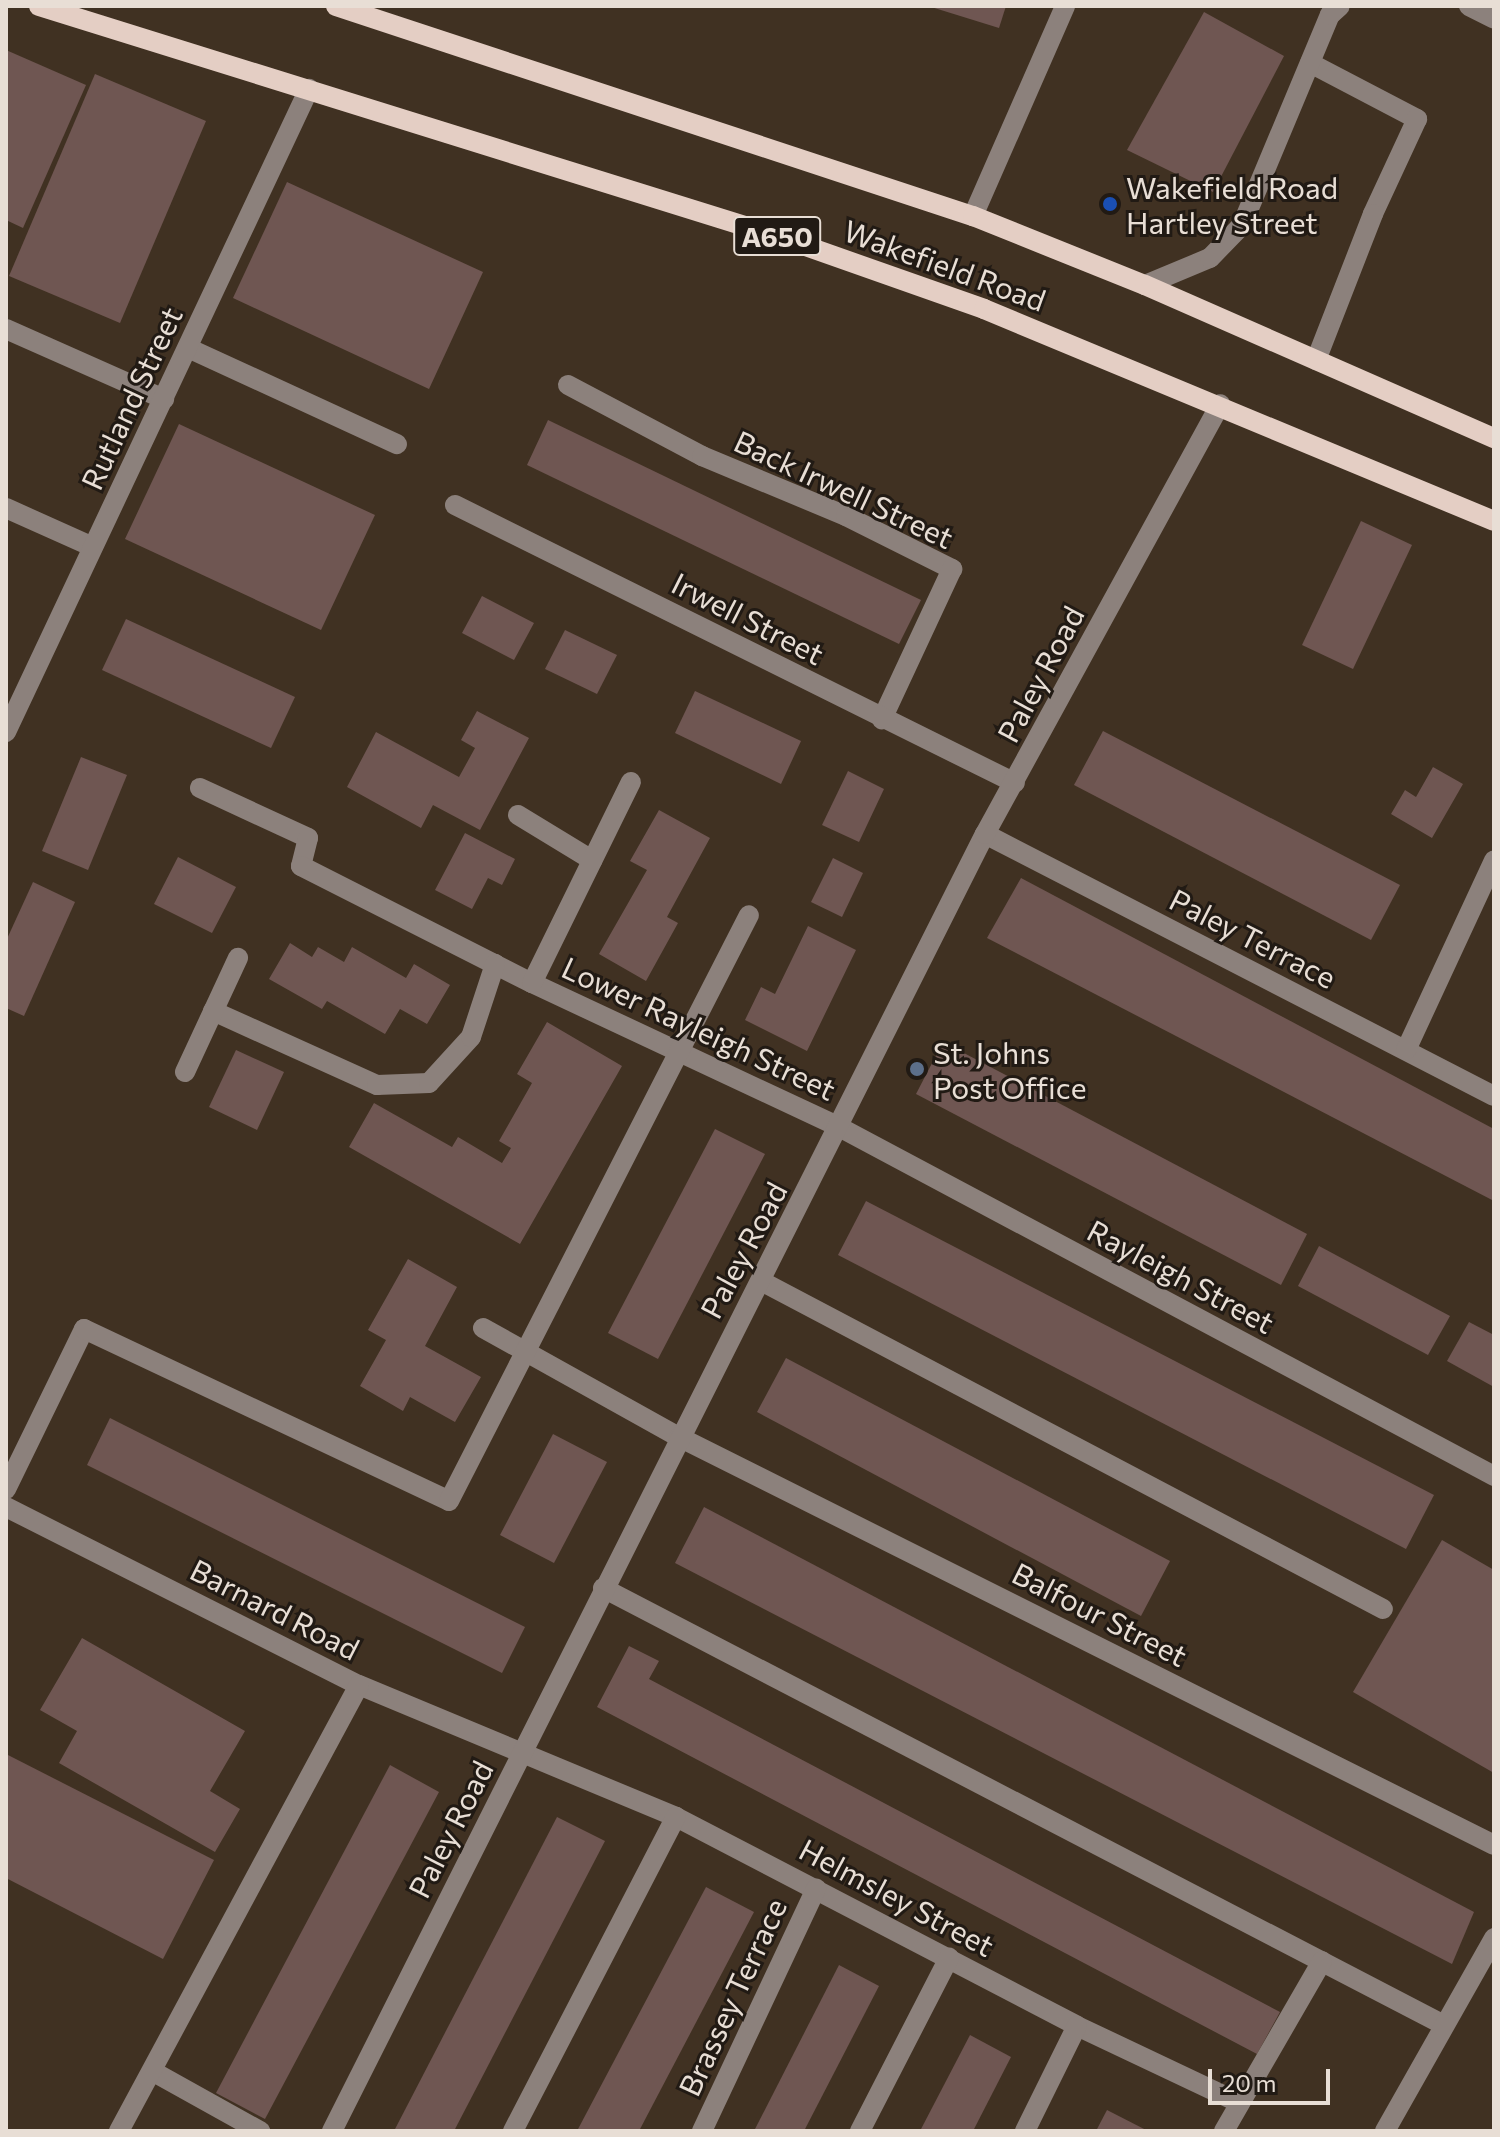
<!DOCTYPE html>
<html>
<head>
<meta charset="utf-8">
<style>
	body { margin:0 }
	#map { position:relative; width:1500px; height:2137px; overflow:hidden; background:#403122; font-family:Commissioner,sans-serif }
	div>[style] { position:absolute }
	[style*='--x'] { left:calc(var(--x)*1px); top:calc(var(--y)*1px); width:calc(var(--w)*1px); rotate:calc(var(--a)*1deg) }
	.building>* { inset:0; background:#6f5652 }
	.minor>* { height:20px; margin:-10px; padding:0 10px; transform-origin:10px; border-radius:10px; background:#8c817c }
	.major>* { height:20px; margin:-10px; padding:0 10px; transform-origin:10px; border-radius:10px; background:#e4cec4 }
	.dots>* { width:22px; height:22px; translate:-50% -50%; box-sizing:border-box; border:4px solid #211a14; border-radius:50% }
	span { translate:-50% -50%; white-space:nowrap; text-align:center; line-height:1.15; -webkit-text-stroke:6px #211a14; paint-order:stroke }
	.shield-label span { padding:2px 6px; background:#211a14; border:2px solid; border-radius:6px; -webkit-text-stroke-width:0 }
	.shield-label { font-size:28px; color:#e8ded5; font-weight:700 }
	.poi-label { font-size:30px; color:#e8ded5 }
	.left { translate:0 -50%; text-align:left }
	.street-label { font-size:30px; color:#e8ded5 }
	.frame { position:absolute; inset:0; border:8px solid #e8ded5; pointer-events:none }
	.scale { position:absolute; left:1208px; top:2069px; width:122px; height:36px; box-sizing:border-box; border:4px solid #e8ded5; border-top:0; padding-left:10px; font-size:24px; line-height:28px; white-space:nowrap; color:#e8ded5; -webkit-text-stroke:6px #211a14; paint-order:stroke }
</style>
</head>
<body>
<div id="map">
	<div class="building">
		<i style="clip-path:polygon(928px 6px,1006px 6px,999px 28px)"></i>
		<i style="clip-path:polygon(1204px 12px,1284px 56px,1213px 192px,1127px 150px)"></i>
		<i style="clip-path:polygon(6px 50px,86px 85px,23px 228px,6px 220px)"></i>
		<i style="clip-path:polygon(95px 74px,206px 121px,120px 323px,9px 276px)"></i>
		<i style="clip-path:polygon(287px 182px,483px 272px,429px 389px,233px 298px)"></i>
		<i style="clip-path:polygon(548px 420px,921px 600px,899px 644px,527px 465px)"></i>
		<i style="clip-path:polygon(179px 424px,375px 515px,321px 630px,125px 539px)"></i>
		<i style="clip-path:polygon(1361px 521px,1412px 545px,1353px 669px,1302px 645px)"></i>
		<i style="clip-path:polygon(482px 596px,534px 623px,514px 660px,462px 633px)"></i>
		<i style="clip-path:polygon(126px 619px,295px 697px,271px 748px,102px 670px)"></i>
		<i style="clip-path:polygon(565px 630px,617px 655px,597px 694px,545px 669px)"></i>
		<i style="clip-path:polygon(695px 691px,801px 741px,781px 784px,675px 733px)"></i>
		<i style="clip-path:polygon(477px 711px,529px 738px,480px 830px,433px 805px,421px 828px,347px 787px,376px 732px,459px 777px,475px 748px,461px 740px)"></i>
		<i style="clip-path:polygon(1103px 731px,1400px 885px,1371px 940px,1074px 785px)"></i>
		<i style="clip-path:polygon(81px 757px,127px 775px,88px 870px,42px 851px)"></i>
		<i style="clip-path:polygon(1433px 767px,1463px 784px,1432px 838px,1391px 814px,1405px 790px,1416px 797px)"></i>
		<i style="clip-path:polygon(848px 771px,884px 789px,859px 842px,822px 825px)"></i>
		<i style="clip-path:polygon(659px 810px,710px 838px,667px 917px,678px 923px,646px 981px,599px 954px,647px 870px,630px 861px)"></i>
		<i style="clip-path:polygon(465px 833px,515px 859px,502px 885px,488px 878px,472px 909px,435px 890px)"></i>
		<i style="clip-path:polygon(178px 857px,236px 887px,212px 933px,154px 904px)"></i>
		<i style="clip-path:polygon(833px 858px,863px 873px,842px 917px,811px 902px)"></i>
		<i style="clip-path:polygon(1021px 878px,1494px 1129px,1494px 1201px,987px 938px)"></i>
		<i style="clip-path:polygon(33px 882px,75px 902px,24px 1016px,6px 1008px,6px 941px)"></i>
		<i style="clip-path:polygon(808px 926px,856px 950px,807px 1051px,745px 1020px,761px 987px,775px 994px)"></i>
		<i style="clip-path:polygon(290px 943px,312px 957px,318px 947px,344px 962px,352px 947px,406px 978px,414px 964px,450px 985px,427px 1024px,400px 1009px,385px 1034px,327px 1001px,322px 1009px,269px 979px)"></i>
		<i style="clip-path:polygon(547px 1022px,622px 1066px,520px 1244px,349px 1147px,374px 1103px,452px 1147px,458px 1137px,502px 1163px,511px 1148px,499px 1141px,532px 1083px,517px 1074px)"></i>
		<i style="clip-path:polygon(943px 1042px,1307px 1234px,1281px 1285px,916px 1094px)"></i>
		<i style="clip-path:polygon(236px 1050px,284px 1072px,257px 1130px,209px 1107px)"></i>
		<i style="clip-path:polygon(715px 1129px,765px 1154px,658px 1359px,608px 1333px)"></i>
		<i style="clip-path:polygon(866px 1201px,1434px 1495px,1406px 1549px,838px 1255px)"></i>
		<i style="clip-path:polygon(1319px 1246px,1450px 1316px,1428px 1355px,1298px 1286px)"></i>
		<i style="clip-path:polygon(408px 1259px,457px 1287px,425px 1346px,481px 1377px,455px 1422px,410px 1397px,403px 1411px,360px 1386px,386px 1340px,368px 1330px)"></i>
		<i style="clip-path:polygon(1469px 1322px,1494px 1335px,1494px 1387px,1447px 1361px)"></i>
		<i style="clip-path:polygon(786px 1358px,1170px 1561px,1141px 1616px,757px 1412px)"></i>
		<i style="clip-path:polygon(110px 1418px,525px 1627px,502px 1673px,87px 1465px)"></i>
		<i style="clip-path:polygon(553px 1434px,607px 1462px,554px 1563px,500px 1535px)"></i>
		<i style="clip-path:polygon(704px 1507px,1474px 1912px,1452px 1964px,675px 1563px)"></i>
		<i style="clip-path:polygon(1442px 1540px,1494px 1570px,1494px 1773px,1353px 1692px)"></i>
		<i style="clip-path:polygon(82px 1638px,245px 1731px,210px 1791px,240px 1809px,215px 1852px,59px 1763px,77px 1731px,40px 1710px)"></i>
		<i style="clip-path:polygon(629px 1646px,659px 1661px,649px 1679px,1280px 2012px,1257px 2054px,597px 1707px)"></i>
		<i style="clip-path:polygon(6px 1754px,214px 1860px,163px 1959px,6px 1878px)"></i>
		<i style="clip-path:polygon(390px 1765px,439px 1792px,265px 2119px,216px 2093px)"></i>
		<i style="clip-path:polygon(557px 1817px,605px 1841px,454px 2131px,394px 2131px)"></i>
		<i style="clip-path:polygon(706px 1887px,754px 1912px,639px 2131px,577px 2131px)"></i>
		<i style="clip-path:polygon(839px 1965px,879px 1986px,804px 2131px,754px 2131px)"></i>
		<i style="clip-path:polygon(970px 2035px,1011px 2057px,973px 2131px,920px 2131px)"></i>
		<i style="clip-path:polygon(1107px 2110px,1148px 2131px,1096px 2131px)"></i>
	</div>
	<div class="minor">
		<i style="--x:1469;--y:6;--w:28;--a:27"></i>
		<i style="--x:1310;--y:63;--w:121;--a:27.6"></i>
		<i style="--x:1417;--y:119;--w:105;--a:114.9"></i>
		<i style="--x:1373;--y:214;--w:157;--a:111.3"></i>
		<i style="--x:973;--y:216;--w:229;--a:-66.3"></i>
		<i style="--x:1145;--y:285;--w:70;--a:-22.6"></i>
		<i style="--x:1210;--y:258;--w:46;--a:-45.9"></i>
		<i style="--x:1242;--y:225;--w:228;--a:-67.3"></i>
		<i style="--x:1330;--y:15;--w:13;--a:-42"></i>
		<i style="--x:6;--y:329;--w:173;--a:23.9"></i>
		<i style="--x:188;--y:348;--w:230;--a:24.7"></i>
		<i style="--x:568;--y:385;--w:152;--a:27.9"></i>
		<i style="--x:702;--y:456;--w:156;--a:22.6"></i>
		<i style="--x:846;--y:516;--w:119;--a:26.6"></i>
		<i style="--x:952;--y:569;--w:166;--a:115"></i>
		<i style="--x:455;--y:505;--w:625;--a:26.4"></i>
		<i style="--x:6;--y:508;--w:95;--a:24.1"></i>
		<i style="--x:6;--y:732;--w:711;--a:-64.77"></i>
		<i style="--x:200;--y:788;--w:119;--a:24.8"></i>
		<i style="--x:308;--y:838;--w:29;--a:104"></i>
		<i style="--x:301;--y:866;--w:259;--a:26.9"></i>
		<i style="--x:532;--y:983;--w:341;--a:25.1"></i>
		<i style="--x:841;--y:1128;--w:740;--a:28.05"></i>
		<i style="--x:518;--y:815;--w:87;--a:31.3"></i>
		<i style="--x:985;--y:834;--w:572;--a:27.24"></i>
		<i style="--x:532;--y:983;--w:224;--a:-63.8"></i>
		<i style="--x:213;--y:1011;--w:180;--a:24.3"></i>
		<i style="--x:377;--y:1085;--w:52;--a:-2.2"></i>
		<i style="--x:429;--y:1083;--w:62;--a:-47.6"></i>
		<i style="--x:471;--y:1037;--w:77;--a:-71.8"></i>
		<i style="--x:1406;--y:1050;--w:209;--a:-65.1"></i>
		<i style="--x:185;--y:1072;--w:126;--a:-65.1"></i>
		<i style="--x:761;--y:1281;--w:703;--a:27.8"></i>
		<i style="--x:483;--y:1328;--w:224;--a:29.1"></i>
		<i style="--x:679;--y:1437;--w:911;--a:26.59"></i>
		<i style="--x:6;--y:1489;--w:178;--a:-64"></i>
		<i style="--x:84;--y:1329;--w:403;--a:25.2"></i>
		<i style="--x:449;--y:1501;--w:658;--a:-62.89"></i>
		<i style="--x:6;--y:1507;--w:395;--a:26.8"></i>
		<i style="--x:359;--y:1685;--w:343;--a:22.6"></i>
		<i style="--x:676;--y:1817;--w:452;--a:27.5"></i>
		<i style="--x:1077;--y:2026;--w:180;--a:25.3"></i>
		<i style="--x:603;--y:1588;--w:948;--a:27.46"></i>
		<i style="--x:152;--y:2071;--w:124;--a:29.1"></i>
		<i style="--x:119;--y:2131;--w:506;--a:-61.71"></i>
		<i style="--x:332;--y:2131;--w:1452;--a:-63.28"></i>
		<i style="--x:985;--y:834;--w:490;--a:-61.3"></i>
		<i style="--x:513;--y:2131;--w:354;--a:-62.6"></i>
		<i style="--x:702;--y:2131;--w:268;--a:-64.8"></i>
		<i style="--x:860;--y:2131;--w:195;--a:-62.8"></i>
		<i style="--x:1025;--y:2131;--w:117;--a:-63.7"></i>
		<i style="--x:1224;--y:2131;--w:196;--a:-60"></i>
		<i style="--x:1385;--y:2131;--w:222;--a:-60.5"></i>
	</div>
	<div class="major">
		<i style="--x:39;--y:6;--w:776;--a:17.31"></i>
		<i style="--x:780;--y:237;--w:216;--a:19.4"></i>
		<i style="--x:984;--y:309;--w:552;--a:22.57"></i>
		<i style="--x:336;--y:6;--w:671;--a:18.25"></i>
		<i style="--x:973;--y:216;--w:185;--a:21.9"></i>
		<i style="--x:1145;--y:285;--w:381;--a:23.7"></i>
	</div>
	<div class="dots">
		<i style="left:1110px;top:204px;background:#1a4fb4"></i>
		<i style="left:917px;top:1069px;background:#5c6f8a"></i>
	</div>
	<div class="shield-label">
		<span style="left:777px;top:236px">A650</span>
	</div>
	<div class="poi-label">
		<span class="left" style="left:1126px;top:204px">Wakefield Road<br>Hartley Street</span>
		<span class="left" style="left:933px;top:1069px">St. Johns<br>Post Office</span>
	</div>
	<div class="street-label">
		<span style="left:945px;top:265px;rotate:20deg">Wakefield Road</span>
		<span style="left:131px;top:398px;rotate:-65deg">Rutland Street</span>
		<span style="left:844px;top:489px;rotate:25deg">Back Irwell Street</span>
		<span style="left:748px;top:618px;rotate:27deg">Irwell Street</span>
		<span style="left:1040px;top:674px;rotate:-62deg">Paley Road</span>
		<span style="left:1253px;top:938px;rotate:27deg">Paley Terrace</span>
		<span style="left:699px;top:1028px;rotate:25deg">Lower Rayleigh Street</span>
		<span style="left:743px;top:1250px;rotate:-62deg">Paley Road</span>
		<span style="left:1181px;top:1276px;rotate:28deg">Rayleigh Street</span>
		<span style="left:275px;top:1609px;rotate:27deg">Barnard Road</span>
		<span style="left:1100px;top:1614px;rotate:27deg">Balfour Street</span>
		<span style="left:450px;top:1829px;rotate:-63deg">Paley Road</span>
		<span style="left:897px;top:1897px;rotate:28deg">Helmsley Street</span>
		<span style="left:732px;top:1997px;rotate:-65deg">Brassey Terrace</span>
	</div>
	<div class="frame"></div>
	<div class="scale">20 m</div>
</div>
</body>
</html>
